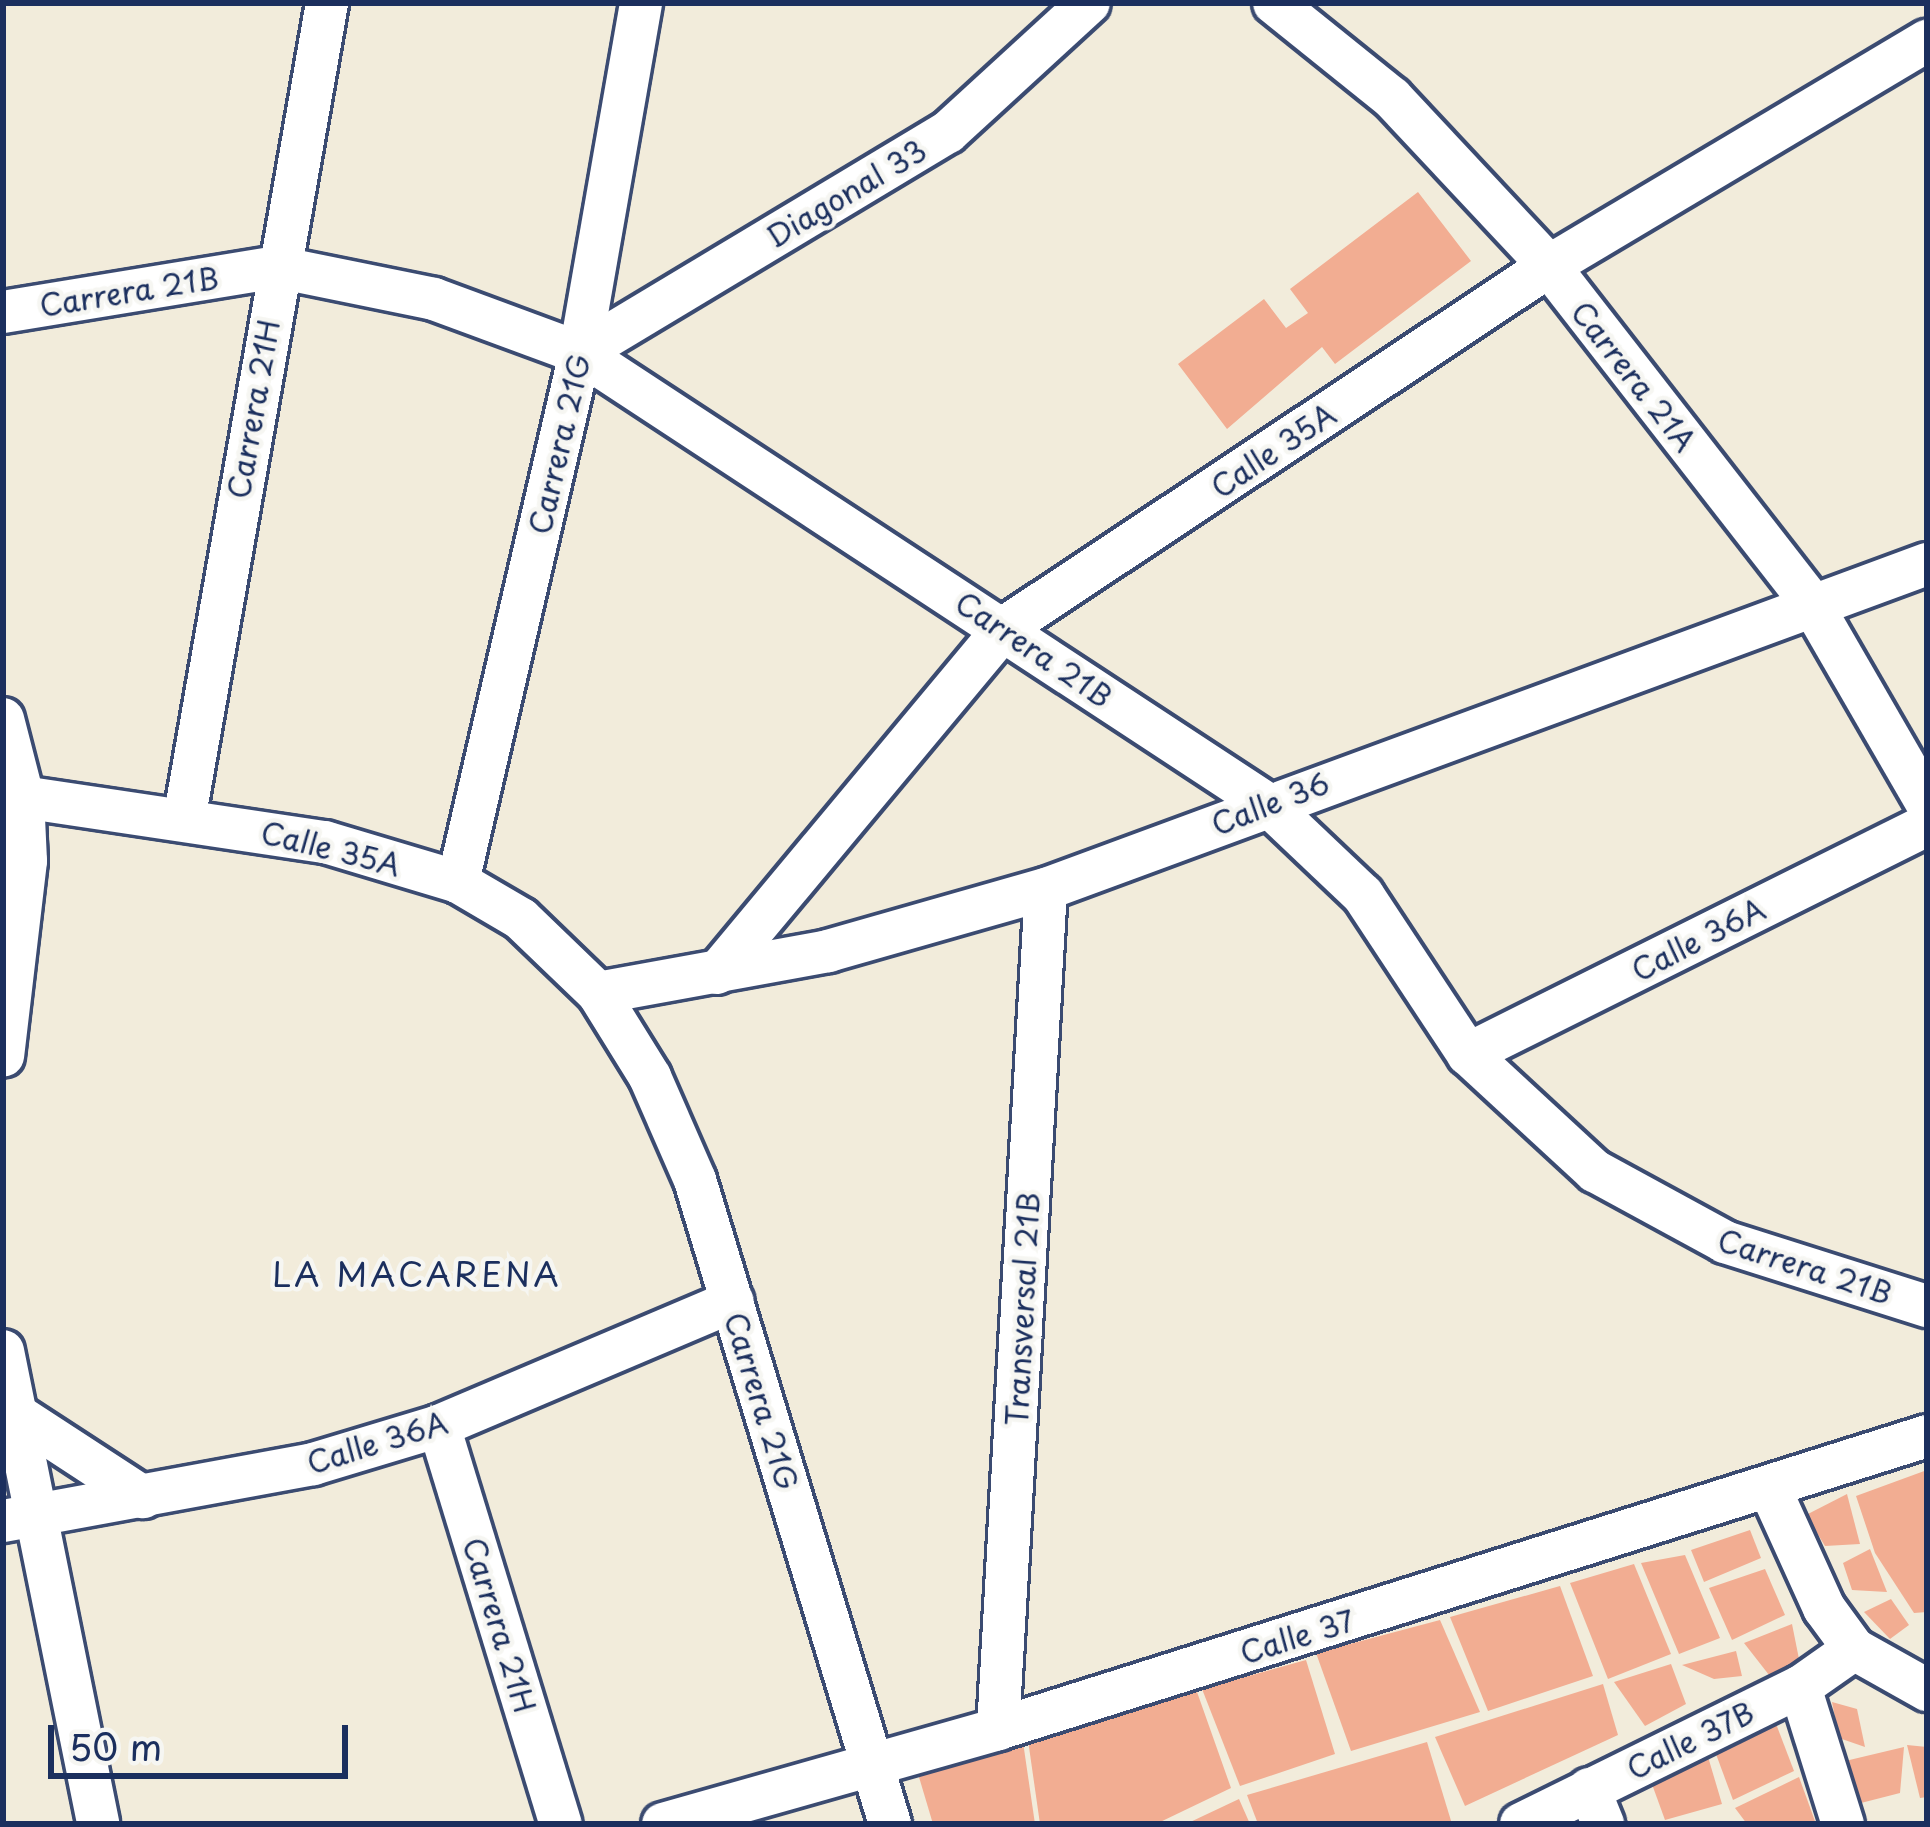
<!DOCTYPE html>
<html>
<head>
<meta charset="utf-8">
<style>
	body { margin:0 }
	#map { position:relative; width:1930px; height:1827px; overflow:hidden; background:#f2ecdb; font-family:"Playpen Sans",sans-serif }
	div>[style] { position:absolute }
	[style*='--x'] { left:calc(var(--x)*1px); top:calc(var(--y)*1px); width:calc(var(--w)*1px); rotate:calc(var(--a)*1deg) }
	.building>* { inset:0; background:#f2ad92 }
	.roads { filter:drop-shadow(3px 0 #3b4b71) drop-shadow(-3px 0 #3b4b71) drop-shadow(0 3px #3b4b71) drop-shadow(0 -3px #3b4b71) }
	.street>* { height:42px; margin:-21px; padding:0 21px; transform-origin:21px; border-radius:21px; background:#fff }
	span { translate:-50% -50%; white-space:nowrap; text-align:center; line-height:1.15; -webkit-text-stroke:9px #f6f6f2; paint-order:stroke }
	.street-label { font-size:30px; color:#1b2f5e }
	.neighbourhood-label { font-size:33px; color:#1b2f5e; letter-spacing:3px }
	.frame { position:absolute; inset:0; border:6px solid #1b2f5e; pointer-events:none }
	.scale { position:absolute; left:48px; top:1725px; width:300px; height:54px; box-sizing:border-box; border:6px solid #1b2f5e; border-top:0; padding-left:15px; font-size:36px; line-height:42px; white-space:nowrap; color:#1b2f5e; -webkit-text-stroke:9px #f6f6f2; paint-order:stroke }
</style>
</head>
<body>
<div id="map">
	<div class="building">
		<i style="clip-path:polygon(1418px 192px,1471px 261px,1335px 364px,1322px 347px,1227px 429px,1178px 364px,1264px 299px,1286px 328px,1308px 313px,1290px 289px)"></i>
		<i style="clip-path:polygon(1927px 1470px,1927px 1612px,1914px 1613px,1875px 1553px,1856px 1496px)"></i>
		<i style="clip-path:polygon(1847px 1494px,1860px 1544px,1825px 1546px,1806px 1515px)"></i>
		<i style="clip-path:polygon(1750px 1530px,1761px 1558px,1704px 1582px,1691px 1550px)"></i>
		<i style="clip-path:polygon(1870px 1549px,1887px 1592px,1852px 1590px,1843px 1563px)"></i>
		<i style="clip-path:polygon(1685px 1555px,1720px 1638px,1679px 1654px,1641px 1563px)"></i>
		<i style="clip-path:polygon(1634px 1564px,1671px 1654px,1608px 1679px,1570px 1583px)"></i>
		<i style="clip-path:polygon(1765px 1569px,1785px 1615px,1732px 1640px,1709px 1588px)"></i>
		<i style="clip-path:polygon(1560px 1586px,1593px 1676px,1488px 1711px,1450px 1617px)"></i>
		<i style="clip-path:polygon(1891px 1599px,1909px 1625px,1890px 1639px,1864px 1612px)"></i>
		<i style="clip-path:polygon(1440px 1620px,1480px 1712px,1351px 1751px,1316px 1653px)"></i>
		<i style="clip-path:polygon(1792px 1624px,1800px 1664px,1769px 1675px,1744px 1643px)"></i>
		<i style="clip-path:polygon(1736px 1651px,1742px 1676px,1714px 1679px,1682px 1665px)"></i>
		<i style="clip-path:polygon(1306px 1660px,1335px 1754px,1240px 1786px,1202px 1689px)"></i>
		<i style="clip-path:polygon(1671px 1664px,1686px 1704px,1645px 1726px,1614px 1682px)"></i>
		<i style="clip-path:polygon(1603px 1684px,1618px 1735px,1465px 1806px,1435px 1737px)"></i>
		<i style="clip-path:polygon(1197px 1692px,1231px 1788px,1156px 1824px,1040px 1824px,1028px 1740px)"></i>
		<i style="clip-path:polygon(1832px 1702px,1857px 1709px,1865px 1747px,1839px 1738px)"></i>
		<i style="clip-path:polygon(1775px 1721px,1794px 1771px,1733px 1800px,1713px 1746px)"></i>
		<i style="clip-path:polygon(1023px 1742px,1035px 1824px,933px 1824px,916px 1767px)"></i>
		<i style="clip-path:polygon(1427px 1742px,1452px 1824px,1258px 1824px,1247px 1795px)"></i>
		<i style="clip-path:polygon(1907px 1745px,1927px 1747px,1927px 1797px,1920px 1798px)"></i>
		<i style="clip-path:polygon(1904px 1747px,1900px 1793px,1857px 1804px,1841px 1762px)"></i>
		<i style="clip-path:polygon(1706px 1750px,1722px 1804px,1665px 1820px,1649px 1776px)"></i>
		<i style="clip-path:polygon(1799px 1777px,1816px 1824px,1747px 1824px,1735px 1808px)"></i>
		<i style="clip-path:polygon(1239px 1799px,1250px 1824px,1186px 1824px)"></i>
	</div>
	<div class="roads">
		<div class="street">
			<i style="--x:1274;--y:3;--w:151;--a:38.8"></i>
			<i style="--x:1392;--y:98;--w:230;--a:46.9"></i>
			<i style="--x:1549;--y:266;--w:425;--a:52.1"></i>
			<i style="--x:1810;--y:601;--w:234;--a:60"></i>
			<i style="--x:3;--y:312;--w:278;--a:-9.3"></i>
			<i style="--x:277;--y:267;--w:160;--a:11.5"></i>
			<i style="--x:434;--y:299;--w:156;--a:20.3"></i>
			<i style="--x:580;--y:353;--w:822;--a:33.28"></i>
			<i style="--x:1267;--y:804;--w:132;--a:43.5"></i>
			<i style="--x:1363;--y:895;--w:191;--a:56.6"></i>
			<i style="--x:1468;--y:1054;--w:173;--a:42.7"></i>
			<i style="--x:1595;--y:1171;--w:148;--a:28.6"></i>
			<i style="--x:1725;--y:1242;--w:212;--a:17.6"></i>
			<i style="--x:580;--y:353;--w:429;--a:-31"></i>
			<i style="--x:948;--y:132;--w:191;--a:-42.5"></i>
			<i style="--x:3;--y:719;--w:81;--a:75.6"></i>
			<i style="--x:23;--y:797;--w:64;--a:87.3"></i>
			<i style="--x:26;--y:861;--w:196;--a:96.7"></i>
			<i style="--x:23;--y:797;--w:305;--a:8.5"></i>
			<i style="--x:325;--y:842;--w:139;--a:16.7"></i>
			<i style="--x:458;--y:882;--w:73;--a:30.4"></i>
			<i style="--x:521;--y:919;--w:107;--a:43.9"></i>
			<i style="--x:598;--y:993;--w:99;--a:58.2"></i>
			<i style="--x:650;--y:1077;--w:112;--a:66.4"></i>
			<i style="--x:695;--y:1180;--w:673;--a:73.15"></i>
			<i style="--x:185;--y:815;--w:824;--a:-80.08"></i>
			<i style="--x:458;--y:882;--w:543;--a:-77.01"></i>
			<i style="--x:580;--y:353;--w:355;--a:-80.1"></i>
			<i style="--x:717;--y:973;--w:449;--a:-50.2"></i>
			<i style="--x:1004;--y:628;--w:654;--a:-33.59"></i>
			<i style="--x:1549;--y:266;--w:440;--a:-30.8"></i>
			<i style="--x:598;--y:993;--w:234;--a:-10.3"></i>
			<i style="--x:828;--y:951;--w:227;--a:-15.9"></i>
			<i style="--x:1046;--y:889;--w:939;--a:-20.25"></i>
			<i style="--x:1468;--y:1054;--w:513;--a:-26.52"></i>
			<i style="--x:3;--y:1351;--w:482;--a:78.6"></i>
			<i style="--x:11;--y:1411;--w:158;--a:33.1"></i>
			<i style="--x:439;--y:1426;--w:416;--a:73"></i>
			<i style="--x:1770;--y:1489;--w:131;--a:65.6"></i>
			<i style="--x:1824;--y:1608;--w:51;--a:53.8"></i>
			<i style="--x:1854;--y:1649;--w:84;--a:29.3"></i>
			<i style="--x:3;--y:1521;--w:315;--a:-10.4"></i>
			<i style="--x:313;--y:1464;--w:132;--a:-16.8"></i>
			<i style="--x:439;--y:1426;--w:319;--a:-23"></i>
			<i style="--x:1800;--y:1687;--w:144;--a:72.6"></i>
			<i style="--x:998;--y:1729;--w:841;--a:-86.73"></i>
			<i style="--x:1589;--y:1789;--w:38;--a:68"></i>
			<i style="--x:663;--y:1824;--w:348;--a:-15.8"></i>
			<i style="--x:998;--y:1729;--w:974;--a:-17.5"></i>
			<i style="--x:1521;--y:1824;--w:311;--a:-26.2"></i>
			<i style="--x:1800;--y:1687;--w:66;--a:-35.1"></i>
		</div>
	</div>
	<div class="street-label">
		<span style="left:846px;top:193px;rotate:-31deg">Diagonal 33</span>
		<span style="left:129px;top:291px;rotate:-9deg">Carrera 21B</span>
		<span style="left:1634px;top:376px;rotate:52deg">Carrera 21A</span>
		<span style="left:253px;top:409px;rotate:-80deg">Carrera 21H</span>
		<span style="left:559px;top:444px;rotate:-77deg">Carrera 21G</span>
		<span style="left:1273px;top:450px;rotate:-34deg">Calle 35A</span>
		<span style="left:1034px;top:649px;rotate:34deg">Carrera 21B</span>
		<span style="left:1270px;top:803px;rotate:-21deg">Calle 36</span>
		<span style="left:331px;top:848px;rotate:14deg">Calle 35A</span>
		<span style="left:1698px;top:939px;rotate:-27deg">Calle 36A</span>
		<span style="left:1805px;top:1266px;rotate:18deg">Carrera 21B</span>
		<span style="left:1022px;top:1309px;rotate:-87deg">Transversal 21B</span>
		<span style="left:762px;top:1401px;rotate:73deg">Carrera 21G</span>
		<span style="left:377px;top:1442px;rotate:-17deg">Calle 36A</span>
		<span style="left:500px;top:1625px;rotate:73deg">Carrera 21H</span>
		<span style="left:1297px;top:1636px;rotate:-17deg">Calle 37</span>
		<span style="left:1690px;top:1740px;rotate:-26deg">Calle 37B</span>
	</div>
	<div class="neighbourhood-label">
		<span style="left:417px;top:1274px">LA MACARENA</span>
	</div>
	<div class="frame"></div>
	<div class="scale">50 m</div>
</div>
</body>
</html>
